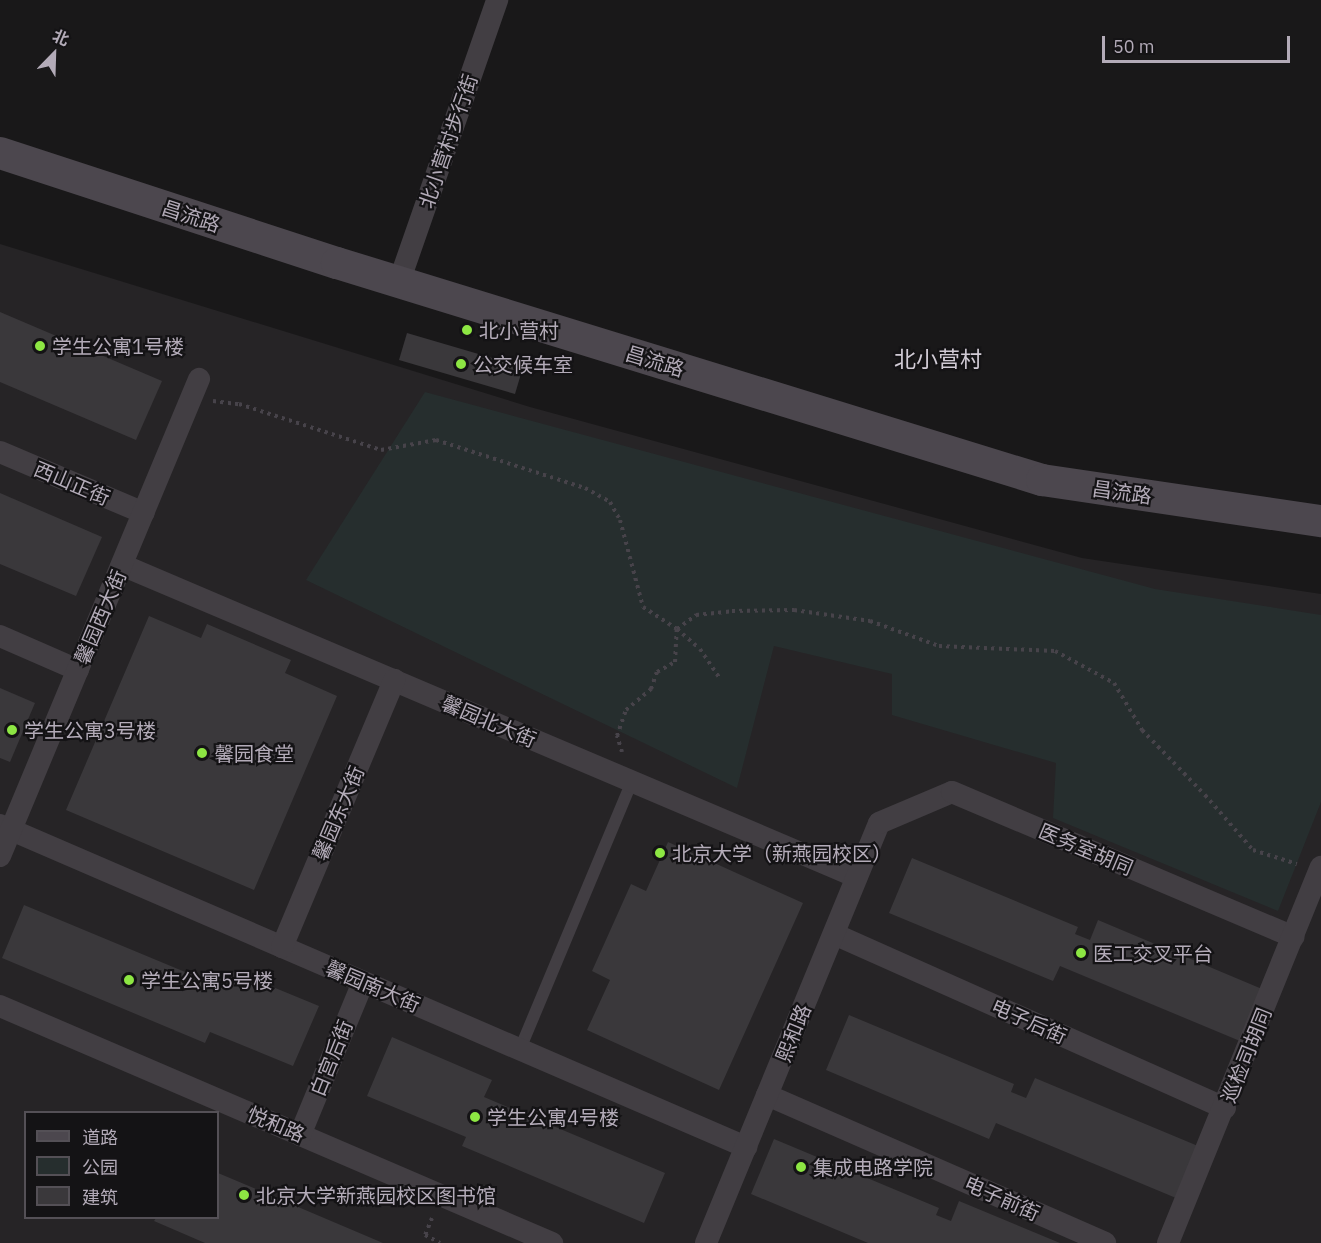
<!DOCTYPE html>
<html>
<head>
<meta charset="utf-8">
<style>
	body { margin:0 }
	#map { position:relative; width:1321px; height:1243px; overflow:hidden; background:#191819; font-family:"IBM Plex Sans","Noto Sans SC",sans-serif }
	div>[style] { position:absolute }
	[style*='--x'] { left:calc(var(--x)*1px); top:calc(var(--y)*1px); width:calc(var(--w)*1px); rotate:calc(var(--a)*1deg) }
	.built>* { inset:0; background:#262426 }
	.green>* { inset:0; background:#262e2e }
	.building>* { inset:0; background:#3a383b }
	.path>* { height:4px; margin-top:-2px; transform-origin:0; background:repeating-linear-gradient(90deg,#47434a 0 3px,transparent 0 7.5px) }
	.lane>* { height:12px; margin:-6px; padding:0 6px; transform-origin:6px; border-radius:6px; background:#423e43 }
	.street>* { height:22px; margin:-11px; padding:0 11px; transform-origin:11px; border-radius:11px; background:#423e43 }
	.secondary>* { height:32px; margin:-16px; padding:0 16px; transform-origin:16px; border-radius:16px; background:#4c474e }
	.dots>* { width:16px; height:16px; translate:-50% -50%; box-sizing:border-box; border:3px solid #141315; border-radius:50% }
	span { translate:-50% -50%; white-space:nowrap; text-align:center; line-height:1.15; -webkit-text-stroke:4.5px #141315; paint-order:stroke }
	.street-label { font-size:20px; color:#b3abb8 }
	.poi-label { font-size:20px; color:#b3abb8 }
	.left { translate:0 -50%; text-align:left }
	.quarter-label { font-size:22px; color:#d1cbd5 }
	.legend { position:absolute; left:24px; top:1111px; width:195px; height:108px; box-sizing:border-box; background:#141315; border:2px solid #545056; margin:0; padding:8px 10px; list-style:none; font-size:18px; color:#b3abb8 }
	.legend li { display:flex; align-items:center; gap:12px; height:30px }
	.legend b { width:30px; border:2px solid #545056 }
	.north { position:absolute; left:24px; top:24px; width:60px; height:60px; -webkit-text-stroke:4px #141315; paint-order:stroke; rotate:23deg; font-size:16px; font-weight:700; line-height:24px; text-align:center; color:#b3abb8 }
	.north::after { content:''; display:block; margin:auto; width:21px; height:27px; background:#b3abb8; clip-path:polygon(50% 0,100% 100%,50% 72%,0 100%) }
	.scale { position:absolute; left:1102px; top:36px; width:188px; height:27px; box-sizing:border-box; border:3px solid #b3abb8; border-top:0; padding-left:8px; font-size:18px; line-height:21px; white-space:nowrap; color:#b3abb8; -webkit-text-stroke:4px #141315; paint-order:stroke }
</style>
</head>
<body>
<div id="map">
	<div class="built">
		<i style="clip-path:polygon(evenodd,0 244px,530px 407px,1082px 558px,1321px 594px,1321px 1243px,0 1243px,0 244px,26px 1112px,218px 1112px,218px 1218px,26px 1218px,26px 1112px)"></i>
	</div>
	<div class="green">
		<i style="clip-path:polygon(425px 392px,1155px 589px,1321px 615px,1321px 802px,1278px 911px,1053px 818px,1056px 763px,892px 715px,892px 674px,774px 646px,737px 788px,306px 580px)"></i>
	</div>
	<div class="building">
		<i style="clip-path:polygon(0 312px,162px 381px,136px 440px,0 382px)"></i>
		<i style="clip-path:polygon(407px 333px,523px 367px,515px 394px,399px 360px)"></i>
		<i style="clip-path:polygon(0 493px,102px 537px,76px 596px,0 564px)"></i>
		<i style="clip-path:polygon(149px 616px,201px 638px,207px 624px,291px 660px,285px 673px,337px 696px,254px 890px,66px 810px)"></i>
		<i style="clip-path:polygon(0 688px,35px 703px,10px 762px,0 758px)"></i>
		<i style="clip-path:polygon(668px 842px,803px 903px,719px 1090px,587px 1030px,610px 980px,592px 971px,631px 884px,646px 891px)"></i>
		<i style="clip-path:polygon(912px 858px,1078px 927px,1075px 934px,1090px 940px,1098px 920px,1262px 989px,1240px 1041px,1060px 966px,1053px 981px,889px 913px)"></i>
		<i style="clip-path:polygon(24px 905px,226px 989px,234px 971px,319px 1006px,293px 1066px,210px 1032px,205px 1043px,2px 958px)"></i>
		<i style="clip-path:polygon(849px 1015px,1014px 1084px,1011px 1092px,1026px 1098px,1035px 1078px,1198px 1146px,1176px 1198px,996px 1123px,989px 1139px,826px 1070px)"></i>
		<i style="clip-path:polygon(392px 1037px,492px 1080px,484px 1097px,665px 1173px,644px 1223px,462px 1146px,466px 1137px,367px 1096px)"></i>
		<i style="clip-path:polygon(774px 1139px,939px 1208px,936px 1215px,951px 1221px,959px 1201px,1060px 1243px,868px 1243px,751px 1194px)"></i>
		<i style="clip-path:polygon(218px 1173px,383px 1243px,205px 1243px,154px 1221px,156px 1218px,218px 1218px)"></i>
	</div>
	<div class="path">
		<i style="--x:213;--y:401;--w:26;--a:7"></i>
		<i style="--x:239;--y:404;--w:149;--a:17.9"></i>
		<i style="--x:381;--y:450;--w:56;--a:-10.3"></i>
		<i style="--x:436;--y:440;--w:157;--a:17.9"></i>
		<i style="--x:585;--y:488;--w:29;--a:29"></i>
		<i style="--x:610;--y:502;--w:21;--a:61"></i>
		<i style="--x:620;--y:520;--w:90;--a:75.2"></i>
		<i style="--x:643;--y:607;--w:40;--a:32.9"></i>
		<i style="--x:677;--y:629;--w:30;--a:41"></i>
		<i style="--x:700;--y:649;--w:36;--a:56"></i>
		<i style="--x:622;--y:752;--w:17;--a:-107"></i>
		<i style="--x:617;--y:736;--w:28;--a:-71"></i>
		<i style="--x:626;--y:710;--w:33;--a:-40"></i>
		<i style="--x:651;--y:689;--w:18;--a:-71"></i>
		<i style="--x:657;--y:672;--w:21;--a:-29"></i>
		<i style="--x:675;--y:662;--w:33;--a:-87"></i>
		<i style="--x:677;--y:629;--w:24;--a:-36"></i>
		<i style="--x:696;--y:615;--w:36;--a:-6"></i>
		<i style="--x:732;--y:611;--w:62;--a:-0.9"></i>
		<i style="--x:794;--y:610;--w:77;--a:8.2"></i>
		<i style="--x:870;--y:621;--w:73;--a:19.9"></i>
		<i style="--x:939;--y:646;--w:116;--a:2.5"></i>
		<i style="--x:1055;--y:651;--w:67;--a:28.5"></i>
		<i style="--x:1114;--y:683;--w:55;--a:59.2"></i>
		<i style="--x:1142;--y:730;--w:91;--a:45.9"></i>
		<i style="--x:1205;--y:795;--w:73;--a:48.9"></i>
		<i style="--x:1253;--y:850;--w:46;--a:17.7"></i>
		<i style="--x:432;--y:1218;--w:18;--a:112"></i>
		<i style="--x:425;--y:1235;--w:17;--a:28"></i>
	</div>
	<div class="lane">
		<i style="--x:520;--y:1049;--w:290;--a:-67.3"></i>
	</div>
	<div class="street">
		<i style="--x:399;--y:282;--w:299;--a:-70.8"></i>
		<i style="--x:0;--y:452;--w:156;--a:23"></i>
		<i style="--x:122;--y:565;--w:798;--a:23"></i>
		<i style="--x:0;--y:636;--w:85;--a:23.6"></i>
		<i style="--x:0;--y:825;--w:813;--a:23.35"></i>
		<i style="--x:0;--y:856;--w:517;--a:-67.35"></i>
		<i style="--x:834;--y:934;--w:428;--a:24"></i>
		<i style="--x:282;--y:947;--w:290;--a:-67.2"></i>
		<i style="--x:0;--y:1006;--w:601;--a:23.24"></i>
		<i style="--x:767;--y:1095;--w:369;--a:23.6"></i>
		<i style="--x:300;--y:1135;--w:165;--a:-67.6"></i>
		<i style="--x:706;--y:1243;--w:454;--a:-67.6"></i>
		<i style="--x:879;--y:823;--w:79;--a:-23"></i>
		<i style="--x:952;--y:792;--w:371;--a:23"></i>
		<i style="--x:1168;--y:1243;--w:406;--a:-67.9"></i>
	</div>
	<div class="secondary">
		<i style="--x:0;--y:153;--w:354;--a:18.1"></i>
		<i style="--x:337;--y:263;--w:738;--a:17.11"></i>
		<i style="--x:1042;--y:480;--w:282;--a:8.4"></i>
	</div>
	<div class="dots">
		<i style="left:467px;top:330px;background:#8de643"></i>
		<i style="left:40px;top:346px;background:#8de643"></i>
		<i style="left:461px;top:364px;background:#8de643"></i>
		<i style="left:12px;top:730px;background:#8de643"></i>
		<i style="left:202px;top:753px;background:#8de643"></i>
		<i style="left:660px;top:853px;background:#8de643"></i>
		<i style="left:1081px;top:953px;background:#8de643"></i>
		<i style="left:129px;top:980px;background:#8de643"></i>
		<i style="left:475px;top:1117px;background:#8de643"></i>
		<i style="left:801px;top:1167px;background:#8de643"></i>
		<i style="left:244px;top:1195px;background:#8de643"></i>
	</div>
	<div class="street-label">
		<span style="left:448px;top:141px;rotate:-71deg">北小营村步行街</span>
		<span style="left:191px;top:216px;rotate:18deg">昌流路</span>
		<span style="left:655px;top:361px;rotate:17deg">昌流路</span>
		<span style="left:72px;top:483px;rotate:23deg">西山正街</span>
		<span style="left:1122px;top:492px;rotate:8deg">昌流路</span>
		<span style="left:100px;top:617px;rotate:-67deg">馨园西大街</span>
		<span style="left:489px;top:721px;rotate:23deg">馨园北大街</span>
		<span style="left:338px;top:813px;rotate:-67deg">馨园东大街</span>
		<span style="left:1086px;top:849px;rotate:23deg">医务室胡同</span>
		<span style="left:373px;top:986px;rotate:23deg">馨园南大街</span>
		<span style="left:1029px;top:1021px;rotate:24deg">电子后街</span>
		<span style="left:793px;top:1033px;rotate:-68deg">熙和路</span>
		<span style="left:1246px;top:1055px;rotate:-68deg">巡检司胡同</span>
		<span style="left:331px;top:1058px;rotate:-68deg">白宫后街</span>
		<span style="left:276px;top:1124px;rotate:23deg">悦和路</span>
		<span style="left:1002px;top:1198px;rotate:24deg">电子前街</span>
	</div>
	<div class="poi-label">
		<span class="left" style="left:479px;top:330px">北小营村</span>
		<span class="left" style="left:52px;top:346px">学生公寓1号楼</span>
		<span class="left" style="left:473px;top:364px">公交候车室</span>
		<span class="left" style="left:24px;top:730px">学生公寓3号楼</span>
		<span class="left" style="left:214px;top:753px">馨园食堂</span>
		<span class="left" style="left:672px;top:853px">北京大学（新燕园校区）</span>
		<span class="left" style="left:1093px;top:953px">医工交叉平台</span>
		<span class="left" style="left:141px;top:980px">学生公寓5号楼</span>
		<span class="left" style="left:487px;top:1117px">学生公寓4号楼</span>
		<span class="left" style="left:813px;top:1167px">集成电路学院</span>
		<span class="left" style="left:256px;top:1195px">北京大学新燕园校区图书馆</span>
	</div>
	<div class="quarter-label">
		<span style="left:938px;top:359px">北小营村</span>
	</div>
	<ul class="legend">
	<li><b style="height:8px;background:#4c474e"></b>道路</li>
	<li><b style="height:16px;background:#262e2e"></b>公园</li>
	<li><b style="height:16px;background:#3a383b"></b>建筑</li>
	</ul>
	<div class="north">北</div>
	<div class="scale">50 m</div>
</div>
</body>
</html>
